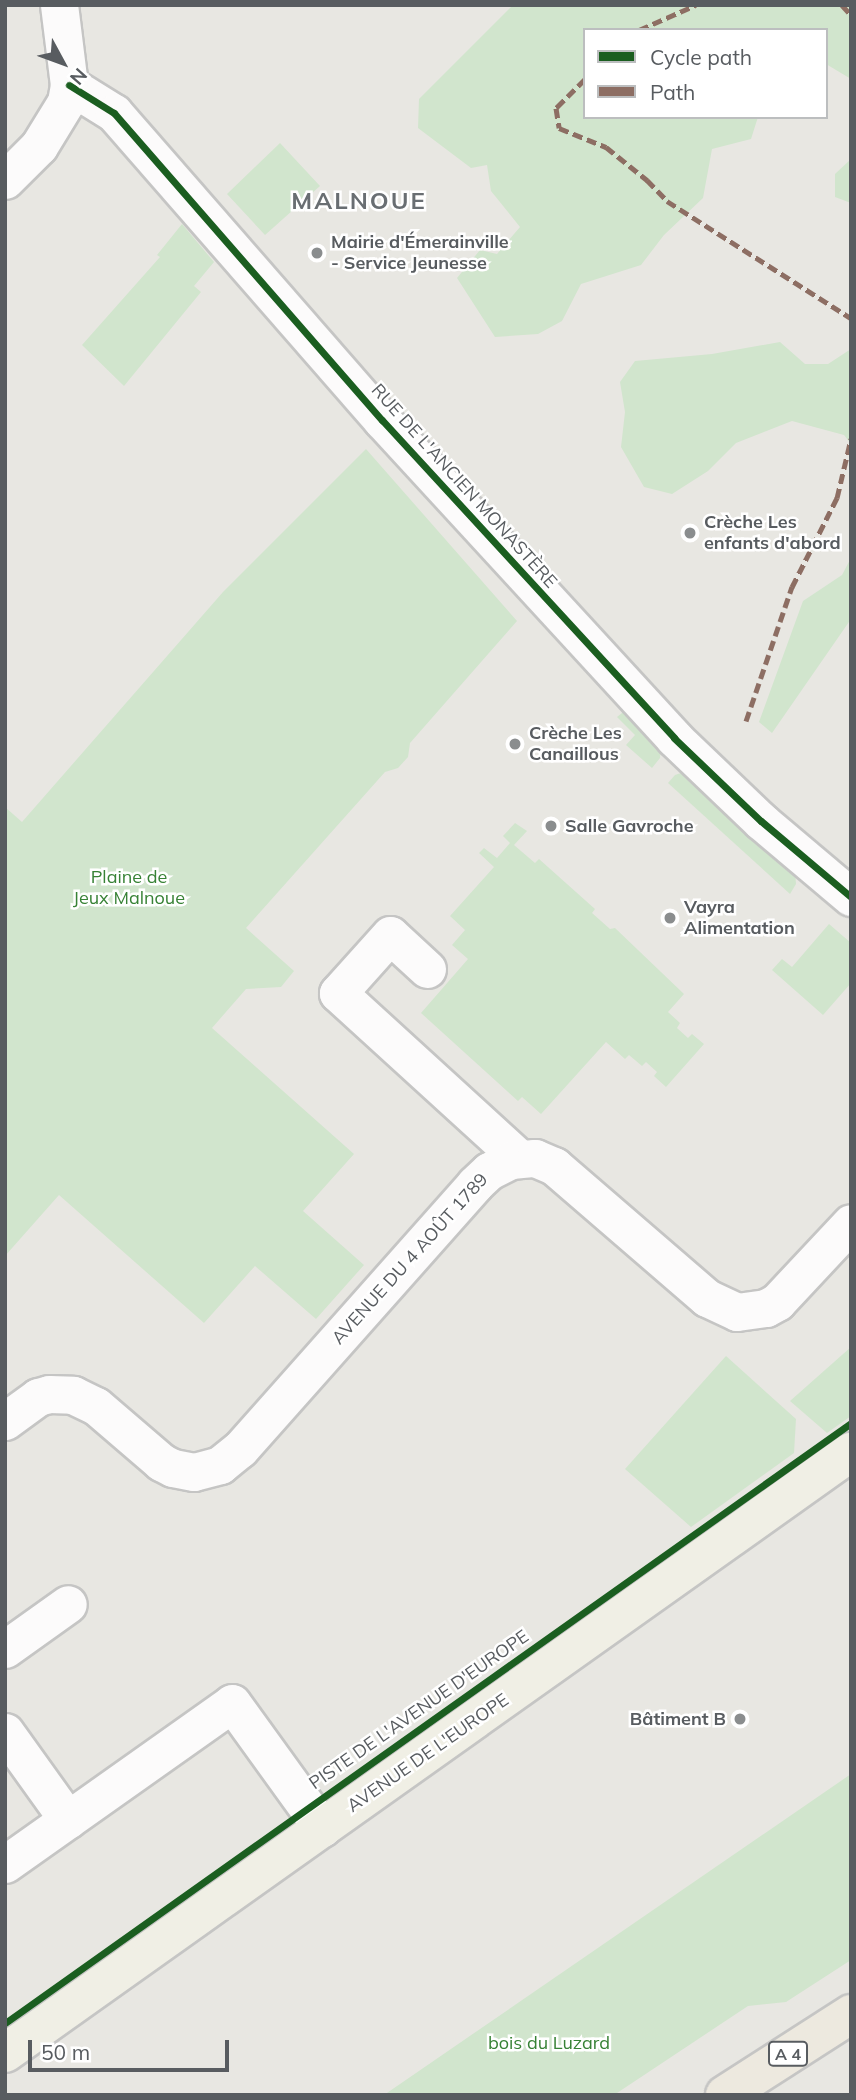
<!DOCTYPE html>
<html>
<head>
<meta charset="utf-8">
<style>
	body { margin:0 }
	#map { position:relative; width:856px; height:2100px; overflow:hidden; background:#e8e7e2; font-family:Mulish,sans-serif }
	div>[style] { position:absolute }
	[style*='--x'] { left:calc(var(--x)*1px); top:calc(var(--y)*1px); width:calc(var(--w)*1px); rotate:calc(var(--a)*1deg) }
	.green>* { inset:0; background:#d1e5cd }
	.roads { filter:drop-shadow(2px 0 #c5c5c4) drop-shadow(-2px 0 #c5c5c4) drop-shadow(0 2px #c5c5c4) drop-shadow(0 -2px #c5c5c4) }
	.minor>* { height:37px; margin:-18.5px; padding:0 18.5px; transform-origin:18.5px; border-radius:18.5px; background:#fcfbfb }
	.major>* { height:38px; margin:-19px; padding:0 19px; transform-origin:19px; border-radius:19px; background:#f0efe5 }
	.highway>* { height:38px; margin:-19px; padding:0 19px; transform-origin:19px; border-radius:19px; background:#ede9df }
	.quiet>* { height:5px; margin-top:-2.5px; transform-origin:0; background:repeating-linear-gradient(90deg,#8d6e63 0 10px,transparent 0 15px) }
	.cycleway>* { height:7px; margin:-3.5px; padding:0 3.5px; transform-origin:3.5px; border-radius:3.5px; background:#1b5e20 }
	.dots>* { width:19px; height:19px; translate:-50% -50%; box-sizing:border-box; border:4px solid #fff; border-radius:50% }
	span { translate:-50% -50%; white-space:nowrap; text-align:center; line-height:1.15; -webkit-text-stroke:5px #fff; paint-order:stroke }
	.shield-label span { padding:2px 5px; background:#fff; border:2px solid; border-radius:5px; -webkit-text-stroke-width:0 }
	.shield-label { font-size:16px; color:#585c60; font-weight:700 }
	.poi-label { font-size:18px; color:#585c60; font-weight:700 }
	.left { translate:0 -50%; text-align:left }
	.right { translate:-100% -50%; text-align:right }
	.street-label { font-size:18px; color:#585c60 }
	.park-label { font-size:18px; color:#378235 }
	.district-label { font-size:24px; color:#696e72; font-weight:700; letter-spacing:2px }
	.frame { position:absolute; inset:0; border:7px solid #585c60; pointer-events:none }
	.legend { position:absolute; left:583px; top:28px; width:245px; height:91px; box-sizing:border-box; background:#fff; border:2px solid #bcbebf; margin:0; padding:9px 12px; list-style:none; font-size:21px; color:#585c60 }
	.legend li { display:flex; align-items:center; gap:14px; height:35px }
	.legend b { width:35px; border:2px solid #bcbebf }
	.north { position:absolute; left:28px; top:28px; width:70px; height:70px; -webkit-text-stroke:5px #fff; paint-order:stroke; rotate:131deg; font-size:19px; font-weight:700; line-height:28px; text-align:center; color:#585c60 }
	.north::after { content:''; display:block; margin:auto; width:24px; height:32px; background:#585c60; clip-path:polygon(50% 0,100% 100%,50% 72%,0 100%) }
	.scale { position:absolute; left:28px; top:2040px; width:201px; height:32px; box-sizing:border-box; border:4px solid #585c60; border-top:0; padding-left:9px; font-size:21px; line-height:24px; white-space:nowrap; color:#585c60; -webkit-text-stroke:5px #fff; paint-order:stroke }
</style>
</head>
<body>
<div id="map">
	<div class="green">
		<i style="clip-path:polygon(513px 5px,851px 5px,851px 79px,826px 64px,826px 30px,585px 30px,585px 117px,758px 117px,751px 139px,712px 149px,703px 198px,664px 235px,641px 265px,581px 284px,562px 321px,538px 334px,495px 337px,457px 278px,480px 250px,497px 254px,520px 227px,491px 191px,487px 165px,471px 168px,418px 128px,419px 99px)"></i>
		<i style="clip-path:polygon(280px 143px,320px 186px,265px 235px,227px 194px)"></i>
		<i style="clip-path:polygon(851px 159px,851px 203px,835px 197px,835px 174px)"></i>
		<i style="clip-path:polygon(182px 224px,214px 262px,194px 286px,201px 292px,124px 386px,82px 345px,160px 257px,157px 255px)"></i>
		<i style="clip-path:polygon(780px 342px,805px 364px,828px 364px,851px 349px,851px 444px,844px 435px,792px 421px,736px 443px,708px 471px,672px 494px,644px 487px,621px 447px,625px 412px,620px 382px,635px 361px,712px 354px)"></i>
		<i style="clip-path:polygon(366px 449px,517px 621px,410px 743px,408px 757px,398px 768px,385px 772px,246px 928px,294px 971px,281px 987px,246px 989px,212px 1028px,354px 1154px,303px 1211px,364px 1265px,316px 1319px,255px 1266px,204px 1323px,59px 1195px,5px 1256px,5px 807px,22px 822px,223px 592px)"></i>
		<i style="clip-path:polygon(851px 558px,851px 619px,772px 733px,759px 722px,803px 601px,842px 575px)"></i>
		<i style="clip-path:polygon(627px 709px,661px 747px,660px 758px,652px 768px,626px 745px,635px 735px,617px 717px)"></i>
		<i style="clip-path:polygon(684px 772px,795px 871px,796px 884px,790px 894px,668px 783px,675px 775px)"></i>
		<i style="clip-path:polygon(515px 823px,527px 831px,514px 845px,535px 863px,539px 859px,595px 909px,592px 913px,610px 929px,615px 928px,684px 994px,668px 1012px,680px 1023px,677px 1028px,688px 1038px,692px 1034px,704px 1044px,666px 1087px,654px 1076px,657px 1072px,646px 1062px,642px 1066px,629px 1055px,625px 1059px,606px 1042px,541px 1114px,522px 1097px,518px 1101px,421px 1013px,468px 959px,452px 945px,465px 930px,450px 916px,494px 867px,479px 853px,484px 848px,497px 858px,510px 843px,503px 836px)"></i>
		<i style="clip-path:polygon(829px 924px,851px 943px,851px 983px,823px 1015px,772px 970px,782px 959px,792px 967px)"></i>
		<i style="clip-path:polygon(851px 1347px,851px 1416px,827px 1433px,790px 1401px)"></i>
		<i style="clip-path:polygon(726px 1356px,796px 1419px,794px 1453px,691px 1527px,625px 1469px)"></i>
		<i style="clip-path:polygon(851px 1774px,851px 1960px,786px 2002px,748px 2006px,614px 2095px,384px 2095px)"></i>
	</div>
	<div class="roads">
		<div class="minor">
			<i style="--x:69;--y:85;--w:53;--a:31.9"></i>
			<i style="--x:114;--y:113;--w:408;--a:48.9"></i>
			<i style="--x:382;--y:420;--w:432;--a:47.4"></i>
			<i style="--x:674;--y:738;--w:120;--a:43.7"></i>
			<i style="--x:761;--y:821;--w:118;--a:40.2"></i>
			<i style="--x:5;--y:180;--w:48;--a:-45"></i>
			<i style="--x:39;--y:146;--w:52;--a:-58.5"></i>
			<i style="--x:66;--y:102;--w:17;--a:-80"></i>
			<i style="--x:69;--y:85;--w:81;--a:-97.1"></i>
			<i style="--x:427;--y:969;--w:50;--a:-137.4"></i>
			<i style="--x:390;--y:935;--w:78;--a:131.9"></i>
			<i style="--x:338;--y:993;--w:245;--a:42.4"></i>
			<i style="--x:5;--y:1421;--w:41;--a:-36"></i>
			<i style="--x:38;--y:1397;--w:11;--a:-15"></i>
			<i style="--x:49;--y:1394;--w:24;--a:2"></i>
			<i style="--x:73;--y:1395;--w:25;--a:26"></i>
			<i style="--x:96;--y:1406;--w:86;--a:40.7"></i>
			<i style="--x:161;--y:1462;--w:13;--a:27"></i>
			<i style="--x:173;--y:1468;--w:21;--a:11"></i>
			<i style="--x:194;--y:1472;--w:27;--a:-15"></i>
			<i style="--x:220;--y:1465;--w:26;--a:-39"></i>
			<i style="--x:240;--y:1449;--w:354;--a:-48.4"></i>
			<i style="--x:475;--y:1184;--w:19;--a:-43"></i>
			<i style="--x:489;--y:1171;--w:25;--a:-27"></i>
			<i style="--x:511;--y:1160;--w:24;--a:-5"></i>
			<i style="--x:535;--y:1158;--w:21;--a:23"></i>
			<i style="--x:554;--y:1166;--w:202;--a:40.8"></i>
			<i style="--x:707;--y:1298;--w:33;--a:25"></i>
			<i style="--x:737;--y:1312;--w:29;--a:-8"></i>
			<i style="--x:766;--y:1308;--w:13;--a:-29"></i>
			<i style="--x:777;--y:1302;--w:108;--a:-46.9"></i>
			<i style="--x:5;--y:1649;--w:77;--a:-35.5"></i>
			<i style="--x:5;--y:1732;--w:108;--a:54.4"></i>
			<i style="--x:5;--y:1864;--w:278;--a:-35.3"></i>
			<i style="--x:232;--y:1703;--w:154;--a:54.2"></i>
		</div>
		<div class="major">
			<i style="--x:5;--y:2053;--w:1038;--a:-35.39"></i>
		</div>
		<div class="highway">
			<i style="--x:725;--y:2095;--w:150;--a:-32.7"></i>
		</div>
	</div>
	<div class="quiet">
		<i style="--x:842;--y:5;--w:13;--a:48"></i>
		<i style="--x:639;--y:30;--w:62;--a:-23.7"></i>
		<i style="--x:585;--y:79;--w:41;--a:135"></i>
		<i style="--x:556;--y:108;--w:20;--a:81"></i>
		<i style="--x:559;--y:128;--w:51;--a:22"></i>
		<i style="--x:606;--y:147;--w:53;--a:38.8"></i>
		<i style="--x:647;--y:180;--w:29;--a:46"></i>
		<i style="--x:667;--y:201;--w:218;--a:32.5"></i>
		<i style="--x:746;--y:721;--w:142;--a:-71.1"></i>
		<i style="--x:792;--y:587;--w:100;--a:-63.2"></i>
		<i style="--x:837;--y:498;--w:61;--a:-76.7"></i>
	</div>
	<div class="cycleway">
		<i style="--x:69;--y:85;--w:53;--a:31.9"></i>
		<i style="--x:114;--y:113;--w:408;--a:48.9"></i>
		<i style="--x:382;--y:420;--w:432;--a:47.4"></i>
		<i style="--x:674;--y:738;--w:120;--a:43.7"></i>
		<i style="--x:761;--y:821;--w:118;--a:40.2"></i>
		<i style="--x:5;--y:2023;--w:1037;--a:-35.35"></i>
	</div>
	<div class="dots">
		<i style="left:317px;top:253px;background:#8a8d8e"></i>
		<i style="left:690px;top:533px;background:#8a8d8e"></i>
		<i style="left:515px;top:744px;background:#8a8d8e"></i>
		<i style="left:551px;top:826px;background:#8a8d8e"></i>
		<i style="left:670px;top:918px;background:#8a8d8e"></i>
		<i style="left:740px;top:1719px;background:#8a8d8e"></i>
	</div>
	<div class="shield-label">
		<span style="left:788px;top:2054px">A 4</span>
	</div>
	<div class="poi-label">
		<span class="left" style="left:331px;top:253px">Mairie d'Émerainville<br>- Service Jeunesse</span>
		<span class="left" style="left:704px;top:533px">Crèche Les<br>enfants d'abord</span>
		<span class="left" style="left:529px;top:744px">Crèche Les<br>Canaillous</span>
		<span class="left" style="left:565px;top:826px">Salle Gavroche</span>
		<span class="left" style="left:684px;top:918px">Vayra<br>Alimentation</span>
		<span class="right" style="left:726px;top:1719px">Bâtiment B</span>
	</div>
	<div class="street-label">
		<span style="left:464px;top:486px;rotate:48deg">RUE DE L'ANCIEN MONASTÈRE</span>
		<span style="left:410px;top:1259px;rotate:-48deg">AVENUE DU 4 AOÛT 1789</span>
		<span style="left:419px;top:1710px;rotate:-35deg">PISTE DE L'AVENUE D'EUROPE</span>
		<span style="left:428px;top:1753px;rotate:-35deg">AVENUE DE L'EUROPE</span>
	</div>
	<div class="park-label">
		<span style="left:129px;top:888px">Plaine de<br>Jeux Malnoue</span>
		<span style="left:549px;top:2043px">bois du Luzard</span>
	</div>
	<div class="district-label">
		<span style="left:359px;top:201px">MALNOUE</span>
	</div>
	<div class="frame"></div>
	<ul class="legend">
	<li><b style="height:9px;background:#1b5e20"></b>Cycle path</li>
	<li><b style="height:9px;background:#8d6e63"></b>Path</li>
	</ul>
	<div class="north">N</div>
	<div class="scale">50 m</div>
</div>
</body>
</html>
